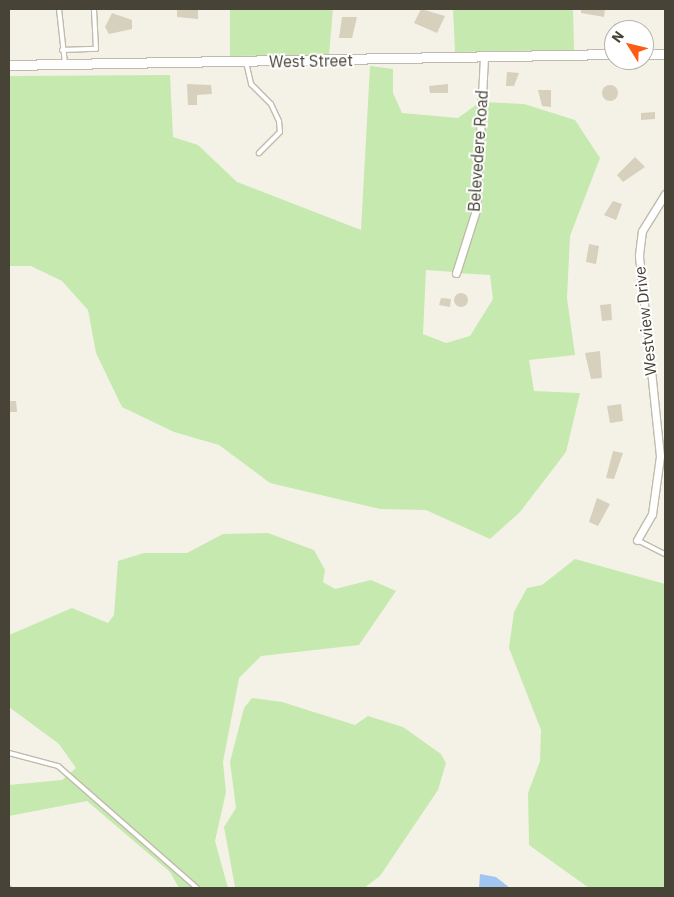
<!DOCTYPE html>
<html>
<head>
<meta charset="utf-8">
<style>
	body { margin:0 }
	#map { position:relative; width:674px; height:897px; overflow:hidden; background:#f4f2e7; font-family:"IBM Plex Sans",sans-serif }
	div>[style] { position:absolute }
	[style*='--x'] { left:calc(var(--x)*1px); top:calc(var(--y)*1px); width:calc(var(--w)*1px); rotate:calc(var(--a)*1deg) }
	.green>* { inset:0; background:#c6e9af }
	.water>* { inset:0; background:#a2c6f2 }
	.stream>* { height:2.5px; margin:-1.25px; padding:0 1.25px; transform-origin:1.25px; border-radius:1.25px; background:#a2c6f2 }
	.building>* { inset:0; background:#d6d0bc }
	.round { border-radius:50% }
	.roads { filter:drop-shadow(1px 0 #c0bbaa) drop-shadow(-1px 0 #c0bbaa) drop-shadow(0 1px #c0bbaa) drop-shadow(0 -1px #c0bbaa) }
	.service>* { height:4px; margin:-2px; padding:0 2px; transform-origin:2px; border-radius:2px; background:#fff }
	.minor>* { height:7px; margin:-3.5px; padding:0 3.5px; transform-origin:3.5px; border-radius:3.5px; background:#fff }
	.tertiary>* { height:9px; margin:-4.5px; padding:0 4.5px; transform-origin:4.5px; border-radius:4.5px; background:#fff }
	span { translate:-50% -50%; white-space:nowrap; text-align:center; line-height:1.15; -webkit-text-stroke:4px #fff; paint-order:stroke }
	.street-label { font-size:16px; color:#474336 }
	.frame { position:absolute; inset:0; border:10px solid #474336; pointer-events:none }
	.north { position:absolute; left:604px; top:20px; width:50px; height:50px; box-sizing:border-box; background:#fff; border:1px solid #b5b4af; border-radius:50%; rotate:306deg; font-size:14px; font-weight:700; line-height:20px; text-align:center; color:#474336 }
	.north::after { content:''; display:block; margin:auto; width:18px; height:22px; background:#fe5a14; clip-path:polygon(50% 0,100% 100%,50% 72%,0 100%) }
</style>
</head>
<body>
<div id="map">
	<div class="green">
		<i style="clip-path:polygon(230px 9px,333px 9px,329px 55px,230px 56px)"></i>
		<i style="clip-path:polygon(453px 9px,573px 9px,574px 50px,455px 52px)"></i>
		<i style="clip-path:polygon(370px 66px,393px 69px,393px 93px,402px 113px,458px 118px,480px 102px,475px 210px,454px 272px,426px 270px,423px 334px,446px 343px,470px 336px,493px 299px,490px 275px,456px 273px,476px 210px,481px 102px,524px 104px,575px 120px,600px 158px,570px 236px,567px 298px,575px 355px,529px 360px,534px 391px,580px 393px,566px 452px,520px 512px,490px 539px,426px 510px,380px 509px,270px 483px,219px 445px,174px 432px,122px 407px,96px 353px,88px 310px,62px 281px,31px 266px,9px 266px,9px 76px,170px 75px,173px 137px,198px 145px,237px 182px,361px 230px)"></i>
		<i style="clip-path:polygon(268px 533px,314px 550px,325px 570px,323px 582px,335px 589px,371px 580px,396px 591px,359px 645px,261px 656px,239px 678px,223px 762px,226px 792px,215px 841px,228px 888px,179px 888px,170px 872px,87px 801px,9px 816px,9px 785px,62px 780px,76px 768px,59px 744px,9px 707px,9px 635px,72px 608px,108px 623px,114px 615px,118px 561px,144px 553px,187px 553px,223px 534px)"></i>
		<i style="clip-path:polygon(575px 559px,665px 584px,665px 888px,589px 888px,529px 845px,528px 793px,540px 761px,541px 730px,509px 648px,514px 612px,527px 588px,542px 585px)"></i>
		<i style="clip-path:polygon(252px 698px,282px 702px,355px 725px,368px 716px,403px 727px,441px 754px,446px 763px,438px 790px,380px 876px,364px 888px,235px 887px,224px 827px,236px 808px,230px 762px,244px 708px)"></i>
	</div>
	<div class="water">
		<i style="clip-path:polygon(480px 874px,496px 877px,510px 888px,479px 888px)"></i>
	</div>
	<div class="stream">
		<i style="--x:9;--y:886;--w:4;--a:34"></i>
	</div>
	<div class="building">
		<i style="clip-path:polygon(177px 9px,198px 9px,198px 19px,177px 17px)"></i>
		<i style="clip-path:polygon(421px 9px,445px 16px,437px 33px,414px 23px)"></i>
		<i style="clip-path:polygon(581px 9px,605px 9px,604px 17px,581px 13px)"></i>
		<i style="clip-path:polygon(112px 13px,132px 20px,132px 29px,109px 34px,105px 27px)"></i>
		<i style="clip-path:polygon(342px 17px,357px 17px,352px 38px,339px 38px)"></i>
		<i style="clip-path:polygon(507px 72px,519px 73px,514px 86px,506px 86px)"></i>
		<i style="clip-path:polygon(187px 84px,211px 85px,212px 94px,197px 95px,197px 105px,188px 105px)"></i>
		<i style="clip-path:polygon(448px 84px,448px 93px,430px 93px,429px 86px)"></i>
		<i class="round" style="left:602px;top:85px;width:16px;height:16px"></i>
		<i style="clip-path:polygon(538px 90px,551px 90px,551px 107px,542px 106px)"></i>
		<i style="clip-path:polygon(655px 112px,655px 119px,641px 120px,641px 113px)"></i>
		<i style="clip-path:polygon(635px 157px,645px 167px,623px 182px,617px 175px)"></i>
		<i style="clip-path:polygon(613px 201px,622px 204px,616px 220px,604px 215px)"></i>
		<i style="clip-path:polygon(589px 244px,599px 246px,596px 264px,586px 262px)"></i>
		<i class="round" style="left:454px;top:293px;width:14px;height:14px"></i>
		<i style="clip-path:polygon(441px 298px,451px 299px,450px 307px,439px 305px)"></i>
		<i style="clip-path:polygon(611px 304px,612px 320px,602px 321px,600px 305px)"></i>
		<i style="clip-path:polygon(600px 351px,602px 378px,591px 379px,585px 353px)"></i>
		<i style="clip-path:polygon(9px 401px,16px 401px,17px 412px,9px 412px)"></i>
		<i style="clip-path:polygon(621px 404px,623px 421px,610px 423px,607px 406px)"></i>
		<i style="clip-path:polygon(613px 451px,623px 453px,614px 479px,606px 478px)"></i>
		<i style="clip-path:polygon(597px 498px,610px 504px,598px 526px,589px 522px)"></i>
	</div>
	<div class="roads">
		<div class="service">
			<i style="--x:59;--y:9;--w:54;--a:83.7"></i>
			<i style="--x:62;--y:50;--w:34;--a:-2"></i>
			<i style="--x:96;--y:49;--w:40;--a:-92.9"></i>
			<i style="--x:246;--y:62;--w:23;--a:77"></i>
			<i style="--x:251;--y:84;--w:28;--a:45"></i>
			<i style="--x:271;--y:104;--w:19;--a:65"></i>
			<i style="--x:279;--y:121;--w:11;--a:85"></i>
			<i style="--x:280;--y:132;--w:30;--a:135"></i>
			<i style="--x:637;--y:540;--w:31;--a:27"></i>
			<i style="--x:9;--y:753;--w:51;--a:14.9"></i>
			<i style="--x:58;--y:766;--w:185;--a:41.3"></i>
		</div>
		<div class="minor">
			<i style="--x:456;--y:273;--w:66;--a:-72.4"></i>
			<i style="--x:476;--y:210;--w:153;--a:-87"></i>
			<i style="--x:637;--y:540;--w:30;--a:-60"></i>
			<i style="--x:652;--y:514;--w:59;--a:-82.1"></i>
			<i style="--x:660;--y:456;--w:202;--a:-96"></i>
			<i style="--x:639;--y:255;--w:24;--a:-83"></i>
			<i style="--x:642;--y:231;--w:44;--a:-58.1"></i>
		</div>
		<div class="tertiary">
			<i style="--x:644;--y:54;--w:21;--a:0"></i>
			<i style="--x:9;--y:65;--w:605;--a:-1.04"></i>
		</div>
	</div>
	<div class="street-label">
		<span style="left:311px;top:61px;rotate:-1deg">West Street</span>
		<span style="left:478px;top:151px;rotate:-86deg">Belevedere Road</span>
		<span style="left:645px;top:321px;rotate:-96deg">Westview Drive</span>
	</div>
	<div class="frame"></div>
	<div class="north">N</div>
</div>
</body>
</html>
